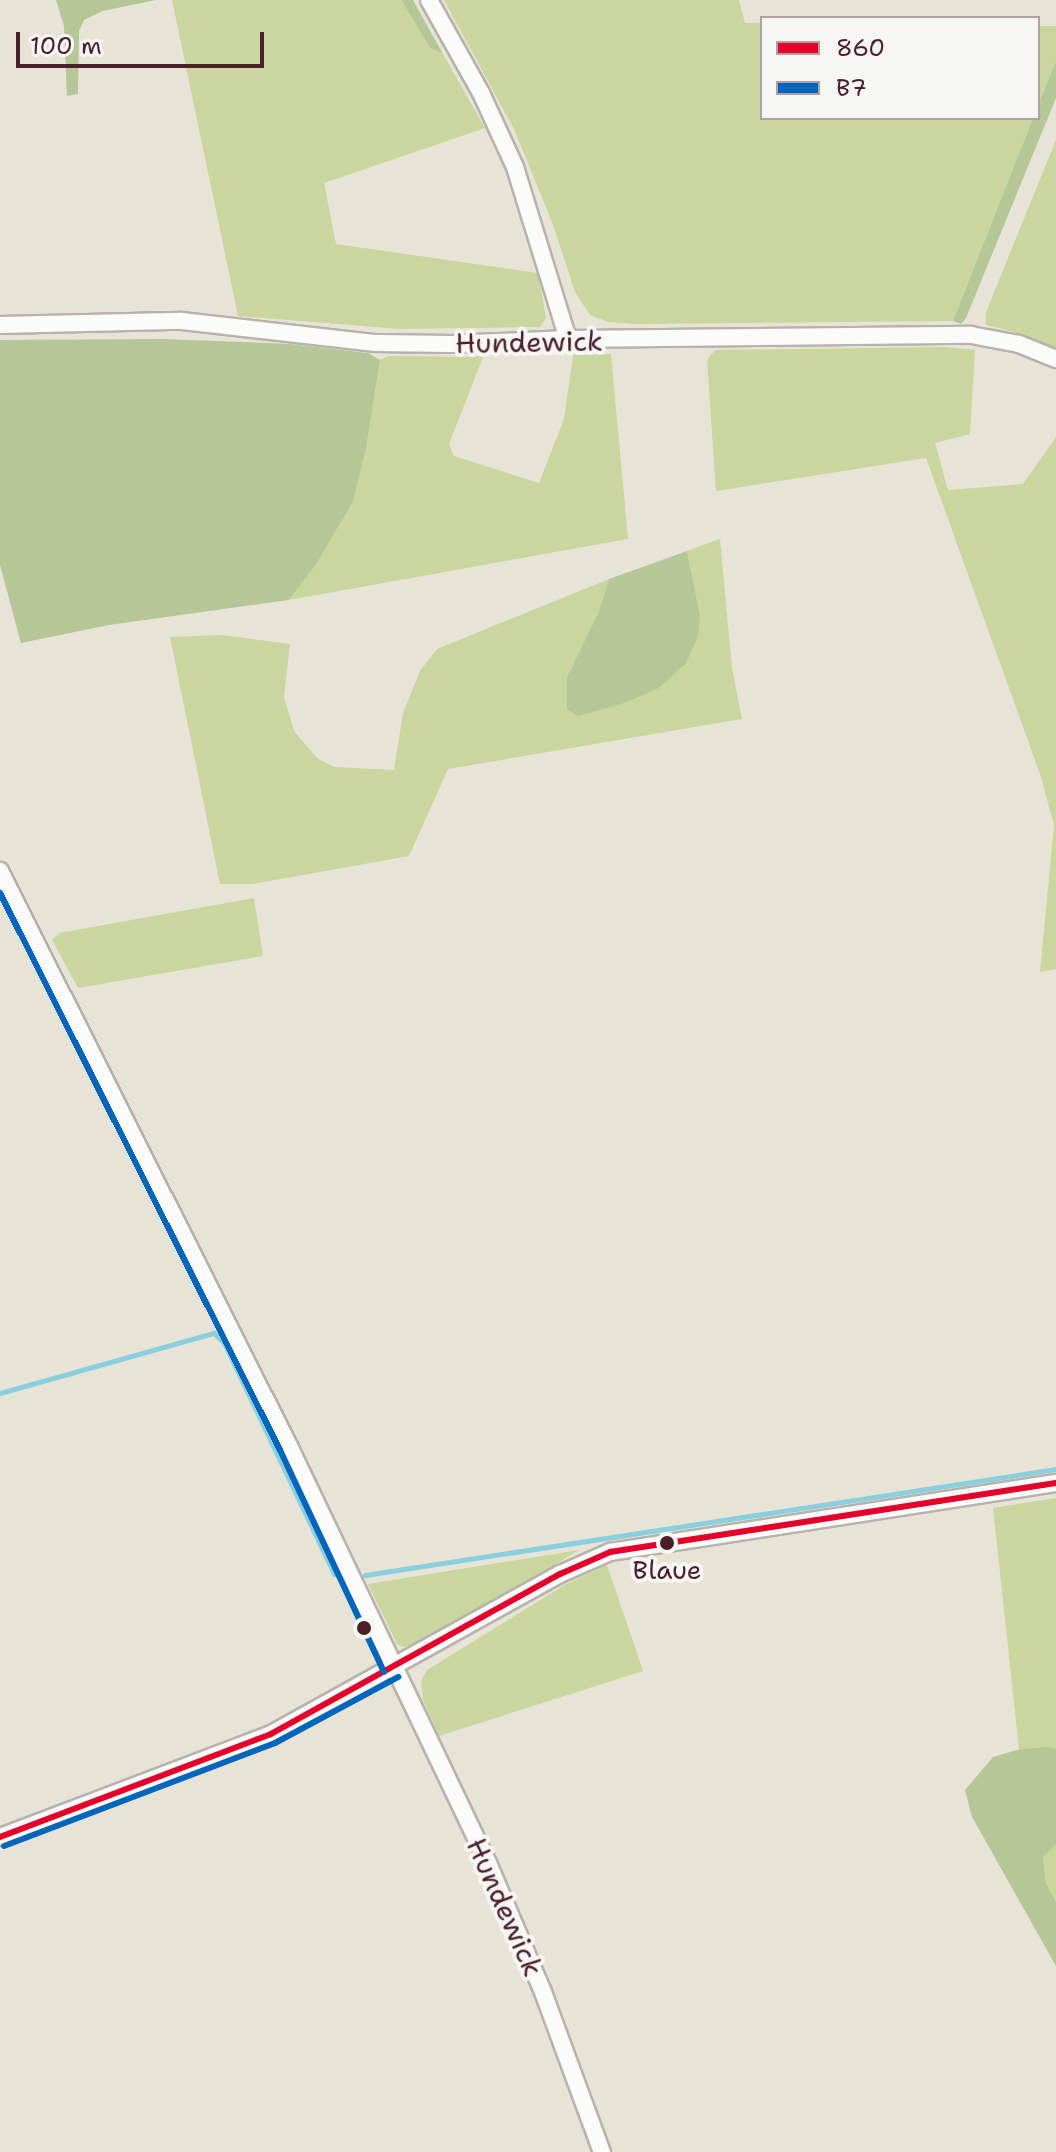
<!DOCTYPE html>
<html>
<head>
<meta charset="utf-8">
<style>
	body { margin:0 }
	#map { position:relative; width:1056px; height:2152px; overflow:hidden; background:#e7e4d7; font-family:"Shantell Sans",sans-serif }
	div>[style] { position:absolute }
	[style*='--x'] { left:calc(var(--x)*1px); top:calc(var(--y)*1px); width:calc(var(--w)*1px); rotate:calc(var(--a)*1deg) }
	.green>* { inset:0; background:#c9d69e }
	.forest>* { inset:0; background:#b5c797 }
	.stream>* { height:5px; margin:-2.5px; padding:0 2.5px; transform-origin:2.5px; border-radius:2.5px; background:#8acfdd }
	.roads { filter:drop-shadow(2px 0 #b8b2ac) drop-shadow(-2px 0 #b8b2ac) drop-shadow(0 2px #b8b2ac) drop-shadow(0 -2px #b8b2ac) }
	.street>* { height:16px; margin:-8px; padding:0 8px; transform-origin:8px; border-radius:8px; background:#fbfbf9 }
	.bus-1>* { height:6px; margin:-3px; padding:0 3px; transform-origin:3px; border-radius:3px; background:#e4002b }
	.bus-2>* { height:6px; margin:-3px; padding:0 3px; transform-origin:3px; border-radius:3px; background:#0065bd }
	.dots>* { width:22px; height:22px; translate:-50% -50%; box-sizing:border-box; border:4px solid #f6f6f2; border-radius:50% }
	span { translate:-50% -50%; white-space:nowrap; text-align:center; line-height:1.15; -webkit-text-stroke:8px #f6f6f2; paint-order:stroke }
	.bus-label { font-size:26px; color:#4a1f2b }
	.street-label { font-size:28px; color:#4a1f2b }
	.legend { position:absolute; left:760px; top:16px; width:280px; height:104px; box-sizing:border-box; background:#f6f6f2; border:2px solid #b1a0a2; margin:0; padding:10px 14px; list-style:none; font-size:24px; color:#4a1f2b }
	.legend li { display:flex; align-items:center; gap:16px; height:40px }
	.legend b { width:40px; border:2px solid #b1a0a2 }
	.scale { position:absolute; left:16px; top:32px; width:248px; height:36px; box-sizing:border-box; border:4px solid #4a1f2b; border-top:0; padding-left:10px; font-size:24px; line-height:28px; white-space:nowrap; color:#4a1f2b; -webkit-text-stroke:6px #f6f6f2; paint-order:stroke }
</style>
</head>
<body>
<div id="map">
	<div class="green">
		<i style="clip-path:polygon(172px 0,401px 0,430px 48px,443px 54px,485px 128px,324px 183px,336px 244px,538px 273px,546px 318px,540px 327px,400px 329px,238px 316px)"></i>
		<i style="clip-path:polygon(444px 0,739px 0,745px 23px,762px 23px,762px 118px,1033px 118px,953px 321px,636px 324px,608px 322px,590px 315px,575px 292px,553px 225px,514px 129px)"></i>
		<i style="clip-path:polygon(1038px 26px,1056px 26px,1056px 61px,1038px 105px)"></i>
		<i style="clip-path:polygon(1056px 140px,1056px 351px,1014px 332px,986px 325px,986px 312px)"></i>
		<i style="clip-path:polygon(946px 347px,975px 350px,970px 434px,935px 443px,948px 490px,1023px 484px,1056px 437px,1056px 969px,1040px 972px,1054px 825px,1040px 774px,926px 458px,716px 491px,707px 360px,715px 350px)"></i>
		<i style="clip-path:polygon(611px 354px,628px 539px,289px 600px,315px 566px,353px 502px,366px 449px,380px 360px,388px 356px,483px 357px,449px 444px,454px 456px,539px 483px,564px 419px,573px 355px)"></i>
		<i style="clip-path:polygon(720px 539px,732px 668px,742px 719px,448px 769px,409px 856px,252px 884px,220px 884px,170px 637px,222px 635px,290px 644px,284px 697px,294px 731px,317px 758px,334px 767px,394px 770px,403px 713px,420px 671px,437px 649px,609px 579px,598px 615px,567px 677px,700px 615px,687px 551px)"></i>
		<i style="clip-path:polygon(254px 898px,263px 956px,78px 988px,52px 940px,59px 933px)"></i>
		<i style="clip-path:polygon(1056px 1498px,1056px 1749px,1019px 1749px,993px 1508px)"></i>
		<i style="clip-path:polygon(579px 1550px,421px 1645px,403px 1647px,397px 1644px,368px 1584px)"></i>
		<i style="clip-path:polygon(607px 1565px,643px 1671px,439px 1736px,423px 1700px,421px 1681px,427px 1670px,566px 1584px)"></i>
		<i style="clip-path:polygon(1056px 1844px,1056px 1902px,1046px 1883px,1043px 1858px)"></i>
	</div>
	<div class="forest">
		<i style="clip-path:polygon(56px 0,156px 0,103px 11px,84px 20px,79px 31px,78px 94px,67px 96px,64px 26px)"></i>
		<i style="clip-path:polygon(401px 0,413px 0,443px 54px,430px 48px)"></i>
		<i style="clip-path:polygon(1056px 61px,1056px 98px,966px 318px,961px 324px,953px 321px,1033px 118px,1038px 118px,1038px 105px)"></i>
		<i style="clip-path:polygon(164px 339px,291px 344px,368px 353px,380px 360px,366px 449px,353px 502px,315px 566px,289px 600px,109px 625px,21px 643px,0 565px,0 340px)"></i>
		<i style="clip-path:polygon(687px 551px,700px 615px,698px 636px,686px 663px,659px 688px,624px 703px,578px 716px,567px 709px,567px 677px,598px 614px,609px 579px)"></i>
		<i style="clip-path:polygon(1047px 1747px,1056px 1749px,1056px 1844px,1043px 1858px,1046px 1883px,1056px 1902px,1056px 1966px,972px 1817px,965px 1790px,993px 1757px,1021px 1749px)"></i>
	</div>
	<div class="stream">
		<i style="--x:0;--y:1393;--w:222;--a:-15.7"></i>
		<i style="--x:214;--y:1333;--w:14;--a:45"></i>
		<i style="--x:224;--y:1343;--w:256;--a:64.5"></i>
		<i style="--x:365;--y:1575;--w:699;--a:-8.72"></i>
	</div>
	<div class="roads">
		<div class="street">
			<i style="--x:429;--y:0;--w:107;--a:60.8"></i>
			<i style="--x:481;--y:93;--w:81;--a:65.3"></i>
			<i style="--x:515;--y:167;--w:180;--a:72.9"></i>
			<i style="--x:0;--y:325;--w:182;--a:-1.3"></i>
			<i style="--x:182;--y:321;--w:195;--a:6.5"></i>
			<i style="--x:376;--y:343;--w:75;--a:0.8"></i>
			<i style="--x:451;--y:344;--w:117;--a:-2.4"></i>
			<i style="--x:568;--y:339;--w:403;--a:-0.6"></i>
			<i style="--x:971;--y:335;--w:49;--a:10.6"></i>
			<i style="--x:1019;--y:344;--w:40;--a:22"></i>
			<i style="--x:0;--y:871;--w:644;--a:63.32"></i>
			<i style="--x:289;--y:1446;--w:462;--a:64.5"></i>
			<i style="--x:488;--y:1863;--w:140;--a:66.9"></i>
			<i style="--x:543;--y:1992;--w:171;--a:69.8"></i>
			<i style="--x:0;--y:1837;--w:290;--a:-20.8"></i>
			<i style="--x:271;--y:1734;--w:330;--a:-29"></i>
			<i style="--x:560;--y:1574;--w:55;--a:-23.7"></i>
			<i style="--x:610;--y:1552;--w:451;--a:-8.8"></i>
		</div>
	</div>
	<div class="bus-1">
		<i style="--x:0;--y:1837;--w:290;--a:-20.8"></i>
		<i style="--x:271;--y:1734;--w:330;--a:-29"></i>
		<i style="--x:560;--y:1574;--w:55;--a:-23.7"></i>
		<i style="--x:610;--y:1552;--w:451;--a:-8.8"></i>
	</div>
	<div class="bus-2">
		<i style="--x:0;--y:893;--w:623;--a:63.31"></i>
		<i style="--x:280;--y:1450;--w:245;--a:64.9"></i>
		<i style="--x:4;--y:1846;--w:290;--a:-20.8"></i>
		<i style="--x:275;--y:1743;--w:140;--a:-28.2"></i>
	</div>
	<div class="dots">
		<i style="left:667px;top:1543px;background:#4a1f2b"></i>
		<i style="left:364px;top:1628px;background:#4a1f2b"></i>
	</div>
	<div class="bus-label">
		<span style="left:667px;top:1570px">Blaue</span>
	</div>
	<div class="street-label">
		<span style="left:529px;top:342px;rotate:-1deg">Hundewick</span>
		<span style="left:505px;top:1907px;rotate:66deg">Hundewick</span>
	</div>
	<ul class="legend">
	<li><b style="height:10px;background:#e4002b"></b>860</li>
	<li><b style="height:10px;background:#0065bd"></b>B7</li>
	</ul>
	<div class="scale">100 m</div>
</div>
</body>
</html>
